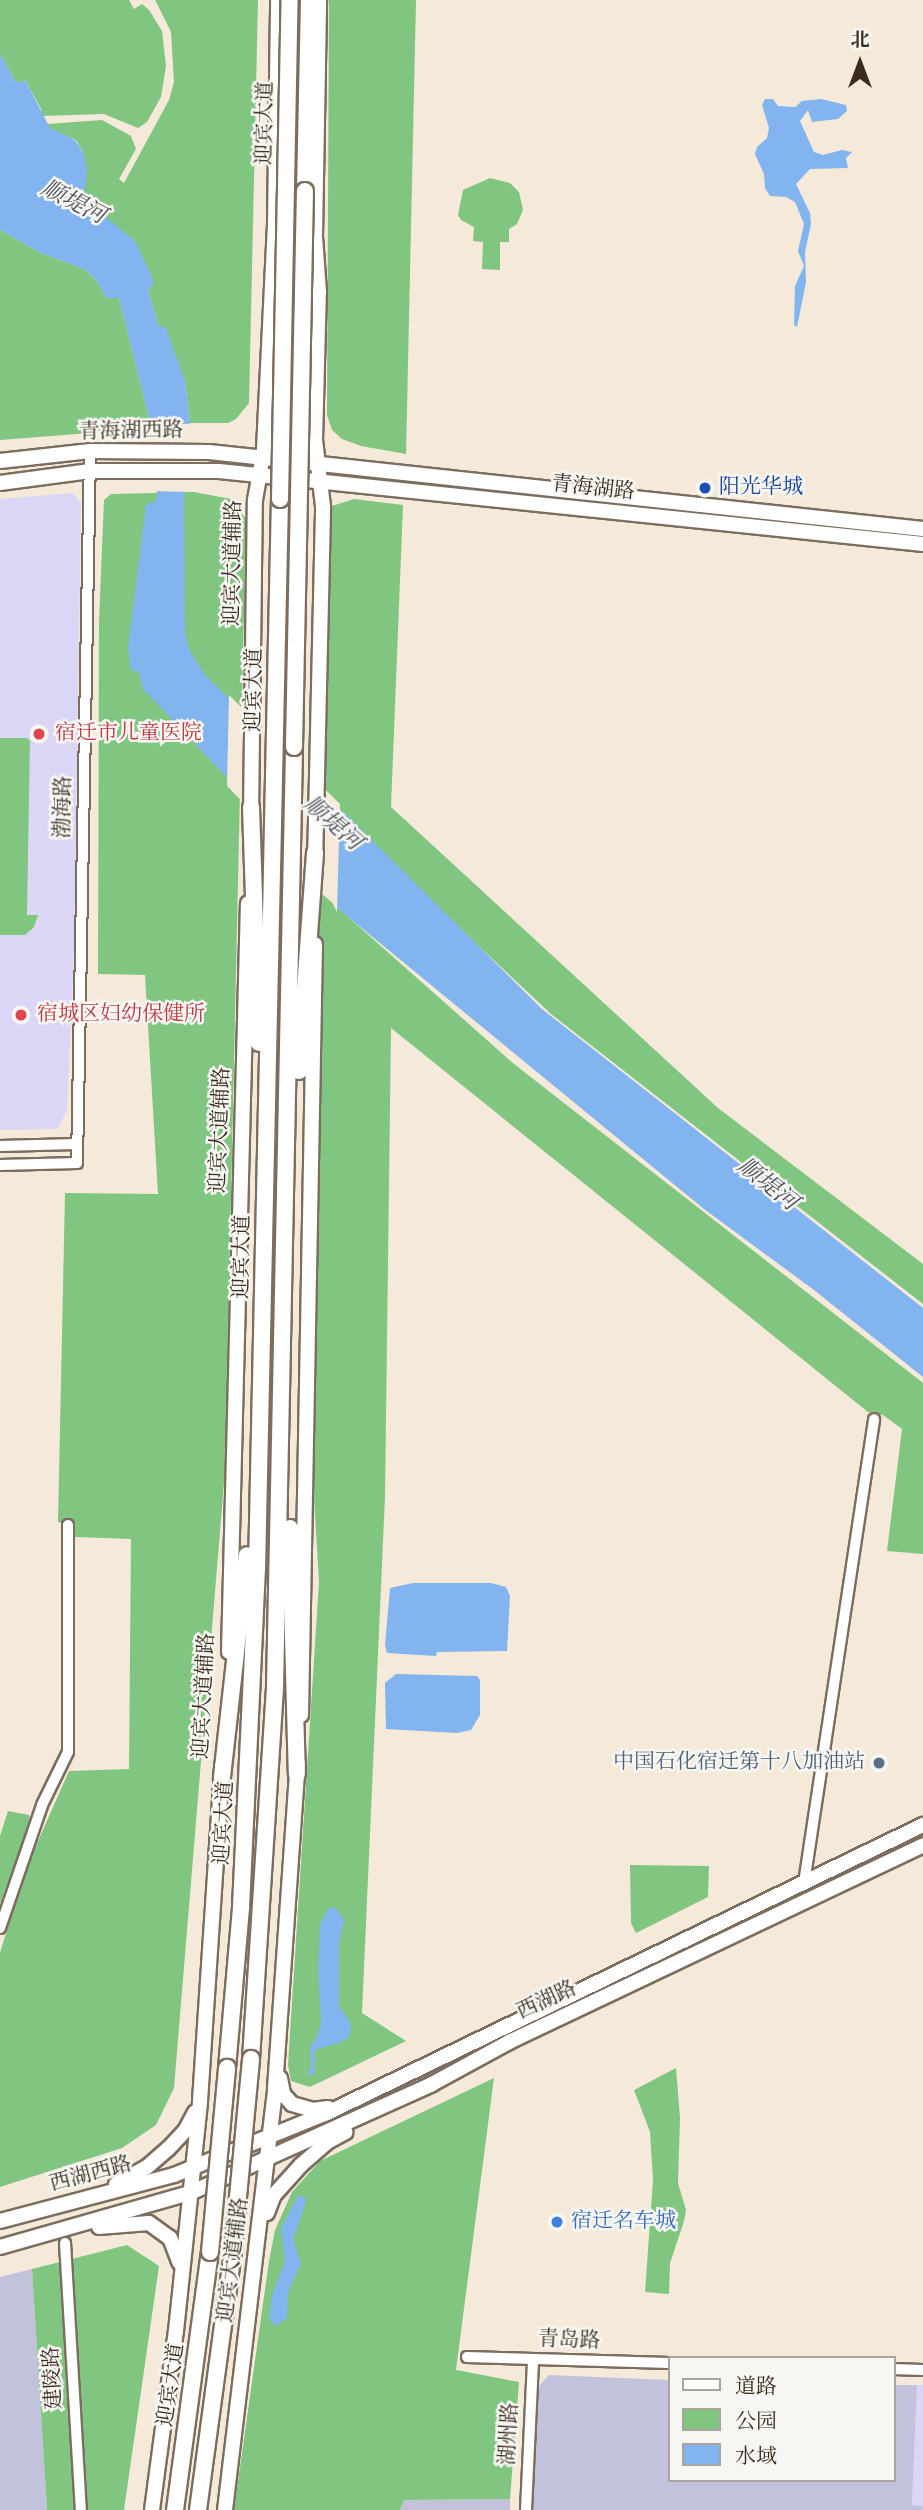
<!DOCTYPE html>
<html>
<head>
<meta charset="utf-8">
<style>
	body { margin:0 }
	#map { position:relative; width:923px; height:2510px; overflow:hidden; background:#f5e9d9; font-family:"Old Standard TT","Noto Serif SC",serif }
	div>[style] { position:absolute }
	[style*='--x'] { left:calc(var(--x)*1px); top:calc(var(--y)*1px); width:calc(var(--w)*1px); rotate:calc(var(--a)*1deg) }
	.built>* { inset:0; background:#dcd6f6 }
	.industrial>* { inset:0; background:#c2c2dc }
	.green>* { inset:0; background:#80c681 }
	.water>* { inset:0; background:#82b4ef }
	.pier>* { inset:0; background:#f5e9d9 }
	.roads { filter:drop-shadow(2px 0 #7c6d5f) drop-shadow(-2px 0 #7c6d5f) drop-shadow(0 2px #7c6d5f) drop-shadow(0 -2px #7c6d5f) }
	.minor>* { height:10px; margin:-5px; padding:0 5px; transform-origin:5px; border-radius:5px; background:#fff }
	.major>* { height:14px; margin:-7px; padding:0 7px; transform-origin:7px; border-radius:7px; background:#fff }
	.highway>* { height:16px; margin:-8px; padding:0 8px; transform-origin:8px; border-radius:8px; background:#fff }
	.bridges { filter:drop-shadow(2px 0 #7c6d5f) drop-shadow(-2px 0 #7c6d5f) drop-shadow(0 2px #7c6d5f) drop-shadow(0 -2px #7c6d5f) }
	.highway-bridge>* { height:16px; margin:-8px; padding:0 8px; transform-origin:8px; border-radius:8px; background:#fff }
	.dots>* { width:19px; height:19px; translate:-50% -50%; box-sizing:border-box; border:4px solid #f6f6f2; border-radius:50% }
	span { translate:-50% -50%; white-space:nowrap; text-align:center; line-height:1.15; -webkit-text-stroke:5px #f6f6f2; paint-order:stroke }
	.street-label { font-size:21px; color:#3b2a1e }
	.transit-label { font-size:21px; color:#164399 }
	.left { translate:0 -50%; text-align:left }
	.health-label { font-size:21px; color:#be3a42 }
	.service-label { font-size:21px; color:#4e5e75 }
	.right { translate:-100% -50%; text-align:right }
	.shop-label { font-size:21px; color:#366cbe }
	.water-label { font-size:23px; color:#50535d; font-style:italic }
	.legend { position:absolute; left:668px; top:2356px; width:228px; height:126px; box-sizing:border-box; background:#f6f6f2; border:2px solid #aba49d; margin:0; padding:9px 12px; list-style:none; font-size:21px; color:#3b2a1e }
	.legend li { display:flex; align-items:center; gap:14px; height:35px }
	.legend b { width:35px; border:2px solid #aba49d }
	.north { position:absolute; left:825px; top:28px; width:70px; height:70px; -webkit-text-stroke:5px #f6f6f2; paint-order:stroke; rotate:0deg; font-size:19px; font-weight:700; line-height:28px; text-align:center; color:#3b2a1e }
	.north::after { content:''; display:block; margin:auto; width:24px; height:32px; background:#3b2a1e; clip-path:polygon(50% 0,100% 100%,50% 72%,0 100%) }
</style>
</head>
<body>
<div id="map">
	<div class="built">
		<i style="clip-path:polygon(73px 493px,81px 503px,74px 953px,67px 1110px,58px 1129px,0 1130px,0 499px)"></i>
		<i style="clip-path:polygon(917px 2385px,923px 2385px,923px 2506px,912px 2506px)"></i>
	</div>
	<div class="industrial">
		<i style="clip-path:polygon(32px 2269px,47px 2510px,0 2510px,0 2277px)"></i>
		<i style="clip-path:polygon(549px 2375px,669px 2380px,669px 2480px,893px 2480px,893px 2385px,917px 2385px,912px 2505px,923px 2506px,923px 2510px,532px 2510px,537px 2388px)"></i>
		<i style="clip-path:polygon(510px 2499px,510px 2510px,400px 2510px,404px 2500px)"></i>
	</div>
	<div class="green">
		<i style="clip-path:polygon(0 0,129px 0,134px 9px,142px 4px,149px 10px,162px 31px,166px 66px,161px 97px,147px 122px,138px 128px,104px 114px,42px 116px,41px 109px,25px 80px,19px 83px,15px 81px,0 54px)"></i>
		<i style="clip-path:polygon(155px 0,258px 0,249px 403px,236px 419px,228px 423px,190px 423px,185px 381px,158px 325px,148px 290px,151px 285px,98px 211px,84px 199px,83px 152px,76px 140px,49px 128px,48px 124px,102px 120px,131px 136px,136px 149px,119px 179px,124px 183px,169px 100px,174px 82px,171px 32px)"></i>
		<i style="clip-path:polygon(329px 0,416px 0,406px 454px,361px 446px,342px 439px,332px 430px,327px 415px)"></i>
		<i style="clip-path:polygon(490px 178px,510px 183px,519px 192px,523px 210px,517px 224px,509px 229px,509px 242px,500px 242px,500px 270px,482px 269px,483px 242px,473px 241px,474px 227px,461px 220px,458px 215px,463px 190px)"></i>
		<i style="clip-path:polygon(0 230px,41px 253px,86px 270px,97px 281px,106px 298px,119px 298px,149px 418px,153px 423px,141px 423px,141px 429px,0 440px)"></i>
		<i style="clip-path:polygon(194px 492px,231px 499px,246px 519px,225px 1471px,174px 2088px,156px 2125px,122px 2148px,0 2187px,0 1953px,13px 1909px,35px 1848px,69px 1771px,129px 1769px,131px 1539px,74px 1537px,73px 1525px,58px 1522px,65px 1193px,158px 1194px,145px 975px,98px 974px,99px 621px,104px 500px,111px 494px)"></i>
		<i style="clip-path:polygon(354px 499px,403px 505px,391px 807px,718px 1108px,923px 1264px,923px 1304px,551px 1014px,316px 794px,322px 522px,332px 506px)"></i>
		<i style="clip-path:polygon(0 738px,27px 738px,30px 741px,27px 915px,38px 915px,34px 927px,25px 935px,0 935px)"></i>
		<i style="clip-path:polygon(320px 892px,514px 1064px,923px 1383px,923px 1554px,887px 1551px,902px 1429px,883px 1415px,868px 1412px,391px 1028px,385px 1497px,362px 2013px,406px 2041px,310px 2087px,291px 2081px,288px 2065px,319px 1582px,306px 1362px,314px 899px)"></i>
		<i style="clip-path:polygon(8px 1811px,29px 1815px,30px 1822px,0 1904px,0 1836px)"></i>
		<i style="clip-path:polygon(630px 1865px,709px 1866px,708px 1897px,636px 1933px,631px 1923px)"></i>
		<i style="clip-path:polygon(676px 2068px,680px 2118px,678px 2183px,686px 2210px,684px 2221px,670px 2263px,669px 2294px,645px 2292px,653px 2180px,650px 2132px,634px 2090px)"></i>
		<i style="clip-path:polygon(494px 2078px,456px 2370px,519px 2382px,510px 2499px,404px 2500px,400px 2510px,234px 2510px,269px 2261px,275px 2230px,292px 2192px,320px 2161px)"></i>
		<i style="clip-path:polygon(127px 2245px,159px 2266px,124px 2510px,47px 2510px,32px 2269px)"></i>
	</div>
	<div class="water">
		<i style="clip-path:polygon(0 54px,15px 81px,19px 83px,25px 80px,50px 128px,75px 140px,83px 152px,87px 169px,84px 199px,135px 241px,152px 277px,154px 284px,148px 290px,158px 325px,166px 328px,185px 381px,190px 423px,184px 500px,185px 632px,189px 649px,205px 675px,542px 1009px,923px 1308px,923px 1377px,814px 1290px,704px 1209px,336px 907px,327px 883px,143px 689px,139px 672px,131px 670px,128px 649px,146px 504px,155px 502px,157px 496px,153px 423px,149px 418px,119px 298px,106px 298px,97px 281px,86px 270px,41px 253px,0 230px)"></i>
		<i style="clip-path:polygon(765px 99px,773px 99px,778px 106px,795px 107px,802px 101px,821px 99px,846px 105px,847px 111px,838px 119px,812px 122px,808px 110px,800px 121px,814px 152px,823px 155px,842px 150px,852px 152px,846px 158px,848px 168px,810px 169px,796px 184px,810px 213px,811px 224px,805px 252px,806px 282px,797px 327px,794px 325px,795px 286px,804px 266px,798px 251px,804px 224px,795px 202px,786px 197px,770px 196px,765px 188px,764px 174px,755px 154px,757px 147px,767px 138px,769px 128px,762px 105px)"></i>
		<i style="clip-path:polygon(413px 1583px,491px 1583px,506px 1587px,510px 1596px,507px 1651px,437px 1652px,436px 1656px,387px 1653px,385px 1645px,390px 1588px)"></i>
		<i style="clip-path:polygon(396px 1674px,477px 1676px,480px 1680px,480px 1715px,471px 1730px,457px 1733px,386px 1729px,385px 1683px)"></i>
		<i style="clip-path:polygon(335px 1907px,344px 1920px,339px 1943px,339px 2007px,349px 2020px,351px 2029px,349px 2037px,342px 2042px,315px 2050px,314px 2074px,306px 2075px,311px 2067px,310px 2047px,317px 2037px,321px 2022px,318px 1972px,320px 1925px,328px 1909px)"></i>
		<i style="clip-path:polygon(298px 2196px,304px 2196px,306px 2202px,293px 2239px,301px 2264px,288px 2292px,287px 2318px,275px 2326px,269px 2318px,272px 2296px,285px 2261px,281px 2228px)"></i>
	</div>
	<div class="pier">
		<i style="clip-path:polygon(149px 423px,194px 424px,188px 492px,153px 491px)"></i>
		<i style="clip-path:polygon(229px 695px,340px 804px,337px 912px,324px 885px,227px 786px)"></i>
	</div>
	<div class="roads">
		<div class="minor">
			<i style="--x:0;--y:1146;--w:76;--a:-1.5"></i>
			<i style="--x:0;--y:1165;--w:77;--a:-1.5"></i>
			<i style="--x:77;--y:1163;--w:712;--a:-88.95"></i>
			<i style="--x:804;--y:1883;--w:469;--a:-81.4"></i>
			<i style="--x:0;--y:1928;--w:130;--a:-71.1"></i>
			<i style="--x:42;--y:1805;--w:59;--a:-63.9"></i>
			<i style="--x:68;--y:1752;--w:227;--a:-90"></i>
			<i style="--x:65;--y:2243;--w:267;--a:86.6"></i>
			<i style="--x:467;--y:2357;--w:202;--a:1.7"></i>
			<i style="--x:893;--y:2369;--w:30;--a:2"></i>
			<i style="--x:526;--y:2510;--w:151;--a:-87.3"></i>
		</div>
		<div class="major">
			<i style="--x:0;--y:461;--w:91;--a:-6.3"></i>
			<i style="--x:90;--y:451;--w:119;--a:0.5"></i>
			<i style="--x:209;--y:452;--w:718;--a:6.16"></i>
			<i style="--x:0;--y:483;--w:91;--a:-7.6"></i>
			<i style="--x:90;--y:471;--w:129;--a:0"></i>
			<i style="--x:219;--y:471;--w:708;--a:5.92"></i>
			<i style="--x:251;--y:816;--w:316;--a:-89.3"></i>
			<i style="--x:255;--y:500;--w:52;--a:-80"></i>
			<i style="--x:264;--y:449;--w:226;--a:-87.2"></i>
			<i style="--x:275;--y:223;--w:223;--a:-89.2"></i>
			<i style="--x:315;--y:864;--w:358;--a:-88.7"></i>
			<i style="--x:323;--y:506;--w:66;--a:-96.9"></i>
			<i style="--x:315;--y:440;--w:148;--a:-88.5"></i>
			<i style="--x:319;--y:292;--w:56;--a:-94.1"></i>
			<i style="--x:315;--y:236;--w:236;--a:-89"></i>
			<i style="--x:229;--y:1652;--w:749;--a:-88.55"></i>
			<i style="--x:301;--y:1715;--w:771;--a:-88.96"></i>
			<i style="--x:280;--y:2078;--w:16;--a:79"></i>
			<i style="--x:283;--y:2094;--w:13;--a:48"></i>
			<i style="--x:292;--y:2104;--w:22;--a:16"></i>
			<i style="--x:313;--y:2110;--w:15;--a:-8"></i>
			<i style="--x:116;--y:2184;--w:35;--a:-29"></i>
			<i style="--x:147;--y:2167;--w:28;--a:-41"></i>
			<i style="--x:168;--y:2149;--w:25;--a:-47"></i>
			<i style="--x:185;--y:2131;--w:21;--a:-62"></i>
			<i style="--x:267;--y:2213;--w:19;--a:-69"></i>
			<i style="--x:274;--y:2195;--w:40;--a:-48"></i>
			<i style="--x:301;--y:2165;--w:35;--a:-41"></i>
			<i style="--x:327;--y:2142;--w:21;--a:-28"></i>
			<i style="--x:0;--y:2221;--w:180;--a:-14.8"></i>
			<i style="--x:174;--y:2175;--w:165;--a:-22.1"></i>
			<i style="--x:327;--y:2113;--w:662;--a:-25.79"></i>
			<i style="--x:99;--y:2227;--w:50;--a:-4.6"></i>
			<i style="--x:149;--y:2223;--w:26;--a:36"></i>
			<i style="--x:170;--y:2238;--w:26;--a:69"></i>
			<i style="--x:0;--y:2247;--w:198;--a:-15.9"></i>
			<i style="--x:190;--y:2193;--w:265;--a:-24.2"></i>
			<i style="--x:432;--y:2084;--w:88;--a:-28.6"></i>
			<i style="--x:509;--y:2042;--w:458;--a:-25.4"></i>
			<i style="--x:152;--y:2510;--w:181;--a:-82.4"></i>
			<i style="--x:176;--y:2331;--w:231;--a:-84"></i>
			<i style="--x:200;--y:2101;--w:335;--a:-86.2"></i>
			<i style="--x:225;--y:2510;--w:425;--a:-83.2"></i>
			<i style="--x:275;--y:2088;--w:326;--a:-86"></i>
		</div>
		<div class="highway">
			<i style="--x:305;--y:191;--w:191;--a:-88.8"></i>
			<i style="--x:251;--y:807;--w:236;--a:88.1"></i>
			<i style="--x:299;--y:1071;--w:219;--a:-85.8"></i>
			<i style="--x:290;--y:1528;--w:246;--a:88.4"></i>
			<i style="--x:222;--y:1777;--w:223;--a:-83.6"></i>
			<i style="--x:251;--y:2059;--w:372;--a:-86.3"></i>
			<i style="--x:275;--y:1688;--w:941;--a:-88.84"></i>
			<i style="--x:227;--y:2068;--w:162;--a:-85"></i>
			<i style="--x:241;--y:1907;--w:338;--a:-87.3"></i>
			<i style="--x:257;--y:1569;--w:1070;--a:-88.77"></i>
			<i style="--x:175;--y:2510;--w:260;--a:-82.3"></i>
			<i style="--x:198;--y:2510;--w:262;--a:-82.3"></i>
		</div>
	</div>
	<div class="bridges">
		<div class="highway-bridge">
			<i style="--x:280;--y:499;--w:499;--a:-88.9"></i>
			<i style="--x:294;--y:747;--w:556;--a:-88.87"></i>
			<i style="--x:233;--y:2250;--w:192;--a:-84.6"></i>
			<i style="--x:210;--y:2252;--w:185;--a:-84.7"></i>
		</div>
	</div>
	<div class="dots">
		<i style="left:705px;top:488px;background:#1a4fb4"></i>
		<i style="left:39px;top:734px;background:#e0444e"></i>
		<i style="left:21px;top:1015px;background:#e0444e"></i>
		<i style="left:879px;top:1763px;background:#5c6f8a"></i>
		<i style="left:557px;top:2222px;background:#3f7fe0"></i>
	</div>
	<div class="street-label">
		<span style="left:266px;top:123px;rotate:-89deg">迎宾大道</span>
		<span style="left:131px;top:432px;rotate:-1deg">青海湖西路</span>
		<span style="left:593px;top:489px;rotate:6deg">青海湖路</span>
		<span style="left:234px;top:563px;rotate:-89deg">迎宾大道辅路</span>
		<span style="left:255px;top:690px;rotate:-89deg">迎宾大道</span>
		<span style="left:64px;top:807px;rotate:-89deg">渤海路</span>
		<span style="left:221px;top:1130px;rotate:-88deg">迎宾大道辅路</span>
		<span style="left:243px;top:1257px;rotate:-89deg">迎宾大道</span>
		<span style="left:205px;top:1696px;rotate:-87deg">迎宾大道辅路</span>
		<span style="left:225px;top:1823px;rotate:-87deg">迎宾大道</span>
		<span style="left:547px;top:2001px;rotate:-25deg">西湖路</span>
		<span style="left:91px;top:2175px;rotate:-15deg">西湖西路</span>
		<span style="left:234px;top:2260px;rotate:-83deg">迎宾大道辅路</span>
		<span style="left:569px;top:2341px;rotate:2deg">青岛路</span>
		<span style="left:54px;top:2378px;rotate:-93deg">建陵路</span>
		<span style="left:172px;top:2385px;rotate:-82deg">迎宾大道</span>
		<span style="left:510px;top:2434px;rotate:-87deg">湖州路</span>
	</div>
	<div class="transit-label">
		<span class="left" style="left:719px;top:488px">阳光华城</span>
	</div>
	<div class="health-label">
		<span class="left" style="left:55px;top:734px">宿迁市儿童医院</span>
		<span class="left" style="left:37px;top:1015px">宿城区妇幼保健所</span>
	</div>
	<div class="service-label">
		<span class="right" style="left:865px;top:1763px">中国石化宿迁第十八加油站</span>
	</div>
	<div class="shop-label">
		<span class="left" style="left:571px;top:2222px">宿迁名车城</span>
	</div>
	<div class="water-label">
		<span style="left:73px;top:203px;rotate:27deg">顺堤河</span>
		<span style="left:332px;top:824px;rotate:41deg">顺堤河</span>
		<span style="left:767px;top:1185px;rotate:38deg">顺堤河</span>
	</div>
	<ul class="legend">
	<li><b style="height:9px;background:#fff"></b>道路</li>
	<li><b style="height:19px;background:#80c681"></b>公园</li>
	<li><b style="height:19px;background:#82b4ef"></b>水域</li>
	</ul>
	<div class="north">北</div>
</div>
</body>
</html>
